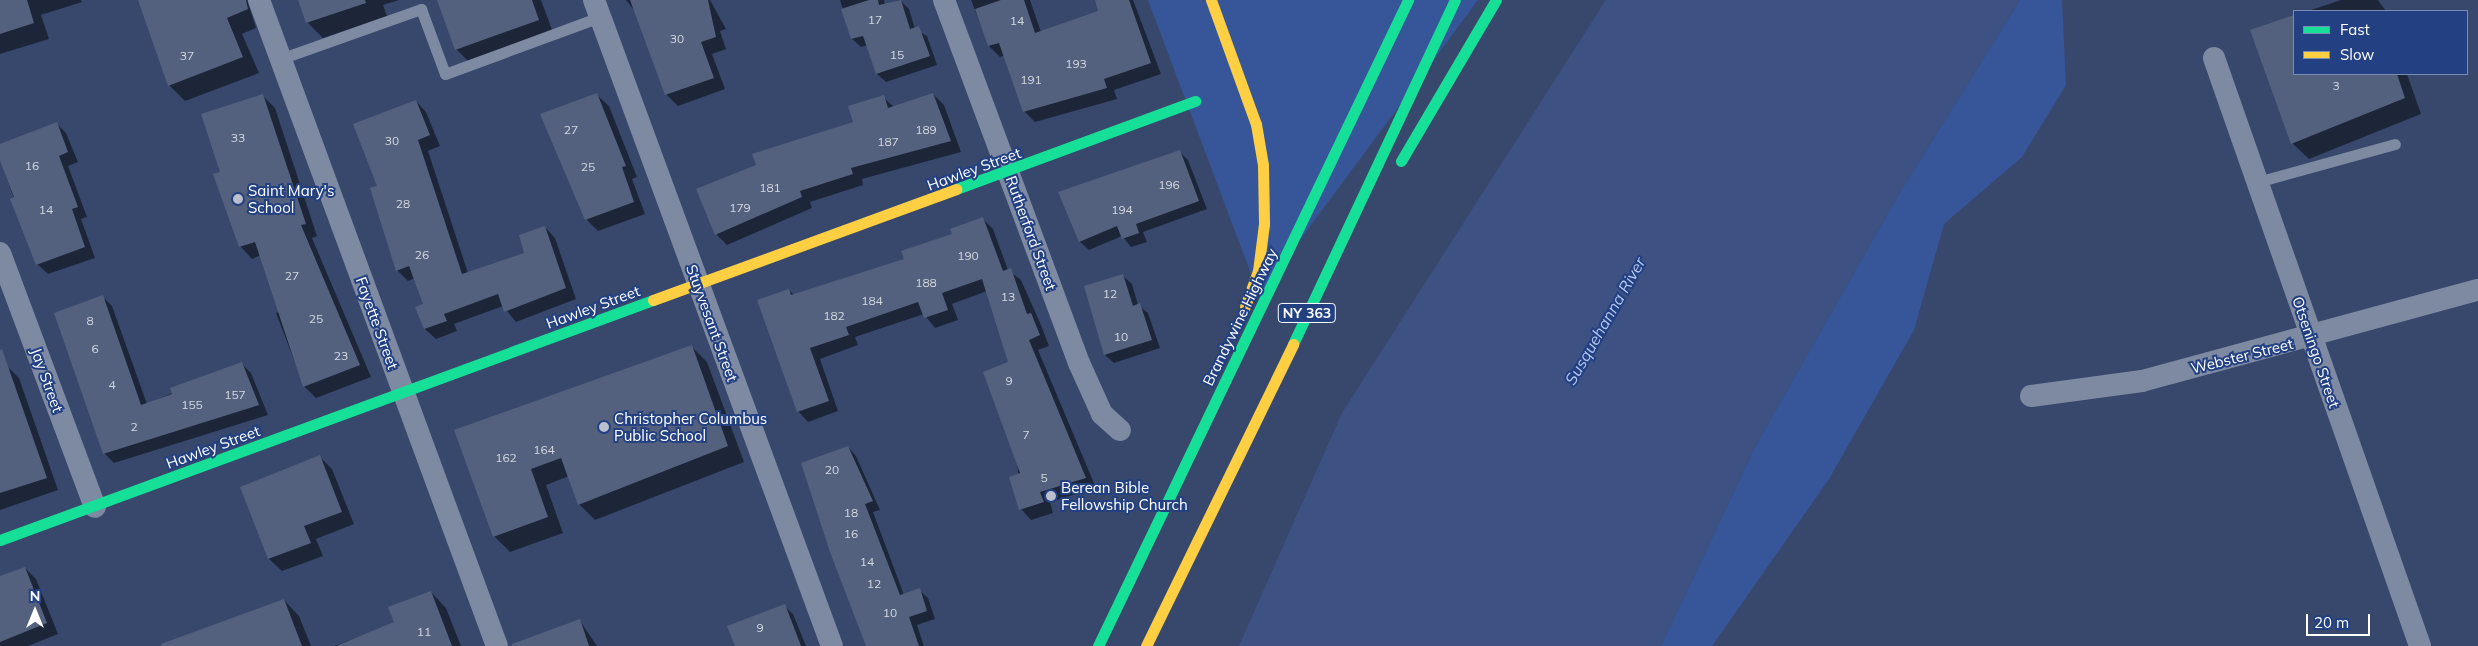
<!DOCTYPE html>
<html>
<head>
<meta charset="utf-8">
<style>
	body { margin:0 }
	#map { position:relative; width:2478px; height:646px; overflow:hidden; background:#38486c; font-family:Mulish,sans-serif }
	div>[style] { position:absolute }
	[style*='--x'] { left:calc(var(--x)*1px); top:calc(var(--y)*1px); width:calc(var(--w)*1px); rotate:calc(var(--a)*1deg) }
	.green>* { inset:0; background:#365699 }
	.water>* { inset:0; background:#3d5282 }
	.shadow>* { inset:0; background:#0007 }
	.building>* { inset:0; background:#54617e }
	.lane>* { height:11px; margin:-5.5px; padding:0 5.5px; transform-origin:5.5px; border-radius:5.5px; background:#7e89a2 }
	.street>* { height:22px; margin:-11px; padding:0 11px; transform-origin:11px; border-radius:11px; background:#7e89a2 }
	.fast>* { height:11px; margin:-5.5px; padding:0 5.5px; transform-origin:5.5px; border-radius:5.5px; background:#16e098 }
	.slow>* { height:11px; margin:-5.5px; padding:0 5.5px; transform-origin:5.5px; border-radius:5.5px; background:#ffcf43 }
	.dots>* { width:14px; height:14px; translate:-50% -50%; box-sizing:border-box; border:2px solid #224082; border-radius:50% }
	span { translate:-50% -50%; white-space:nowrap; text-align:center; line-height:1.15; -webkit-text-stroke:4px #224082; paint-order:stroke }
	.number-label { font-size:12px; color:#d4d8df }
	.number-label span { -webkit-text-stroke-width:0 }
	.shield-label span { padding:1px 4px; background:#224082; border:1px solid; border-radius:4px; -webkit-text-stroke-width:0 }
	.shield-label { font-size:14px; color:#fff; font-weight:700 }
	.street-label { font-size:15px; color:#fff }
	.poi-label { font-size:15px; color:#fff }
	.left { translate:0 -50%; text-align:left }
	.water-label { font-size:16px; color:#b5c8ef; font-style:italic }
	.legend { position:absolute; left:2293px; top:10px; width:175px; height:65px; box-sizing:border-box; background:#224082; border:1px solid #7a8cb4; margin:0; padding:6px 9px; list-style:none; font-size:15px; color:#fff }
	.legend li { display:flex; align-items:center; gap:10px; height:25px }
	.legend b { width:25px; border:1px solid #7a8cb4 }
	.north { position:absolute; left:10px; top:586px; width:50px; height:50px; -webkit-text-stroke:4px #224082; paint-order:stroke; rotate:0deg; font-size:14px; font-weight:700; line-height:20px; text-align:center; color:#fff }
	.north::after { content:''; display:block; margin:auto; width:18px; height:22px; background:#fff; clip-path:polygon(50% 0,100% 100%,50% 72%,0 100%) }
	.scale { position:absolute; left:2306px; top:614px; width:64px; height:22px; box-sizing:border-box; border:2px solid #fff; border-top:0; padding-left:6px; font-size:15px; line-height:18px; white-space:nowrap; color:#fff; -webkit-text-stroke:4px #224082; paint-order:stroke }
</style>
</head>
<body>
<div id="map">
	<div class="green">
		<i style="clip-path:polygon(1148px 0,1478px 0,1259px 295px)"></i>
		<i style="clip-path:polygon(2020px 0,2062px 0,2066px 85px,2022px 157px,1944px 224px,1914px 330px,1829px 479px,1712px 646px,1661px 646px,1755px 447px,1899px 194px)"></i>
	</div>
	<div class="water">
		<i style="clip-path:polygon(1606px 0,2020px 0,1899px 194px,1755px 447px,1661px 646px,1239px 646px,1342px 413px)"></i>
	</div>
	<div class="shadow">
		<i style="clip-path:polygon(0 0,81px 0,82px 2px,41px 15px,49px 39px,0 54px)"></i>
		<i style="clip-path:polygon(140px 0,247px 0,256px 28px,242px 34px,259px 73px,185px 101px,169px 85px)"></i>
		<i style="clip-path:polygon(300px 0,399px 0,383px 5px,387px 16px,323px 38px,308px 23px)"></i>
		<i style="clip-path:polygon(439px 0,541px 0,554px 35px,472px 65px,456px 49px)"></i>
		<i style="clip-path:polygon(626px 0,710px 0,726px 29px,720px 31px,726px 49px,712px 54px,725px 89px,678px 106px,666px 94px,637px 14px)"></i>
		<i style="clip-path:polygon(840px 0,884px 0,885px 5px,900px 0,909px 9px,915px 29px,927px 36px,937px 65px,886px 82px,877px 74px,868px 45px,861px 47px,852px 39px)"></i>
		<i style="clip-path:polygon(971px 0,1030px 0,1041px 32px,1100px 12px,1105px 0,1133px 0,1161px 74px,1114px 90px,1117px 99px,1035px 122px,1024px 111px,1005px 55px,1000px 57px,989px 46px)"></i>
		<i style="clip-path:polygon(2341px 0,2378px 0,2386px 11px,2308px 11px)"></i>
		<i style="clip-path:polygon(2294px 16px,2294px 74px,2407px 74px,2421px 114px,2309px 159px,2292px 143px,2252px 31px)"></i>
		<i style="clip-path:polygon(933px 94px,944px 105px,961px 152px,862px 179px,863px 185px,810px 202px,812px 208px,727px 245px,716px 234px,758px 166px,854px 122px,883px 97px,894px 107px)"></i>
		<i style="clip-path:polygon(597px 95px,609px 106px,637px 177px,632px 179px,645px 214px,598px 231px,586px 219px)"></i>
		<i style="clip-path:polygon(263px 96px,275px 108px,317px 236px,312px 238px,371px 377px,316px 398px,304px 386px,276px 313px,282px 311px,261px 255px,252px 259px,240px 246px,221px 172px)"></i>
		<i style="clip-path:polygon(416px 101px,426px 112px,440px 146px,428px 151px,468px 273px,526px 253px,545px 227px,555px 238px,576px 299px,516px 322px,503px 306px,454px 324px,457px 331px,436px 339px,425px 329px,425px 305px,415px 278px,408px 281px,397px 270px,378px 187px)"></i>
		<i style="clip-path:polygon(56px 123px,66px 133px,78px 162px,68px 166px,87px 217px,81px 219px,95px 258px,48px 274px,37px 264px,0 159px,0 145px)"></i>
		<i style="clip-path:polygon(1179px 151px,1188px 160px,1207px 209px,1143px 232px,1147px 242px,1131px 247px,1122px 236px,1089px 250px,1080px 242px,1060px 193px)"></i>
		<i style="clip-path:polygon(982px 218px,993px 229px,1008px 270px,1021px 280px,1041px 325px,1049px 346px,1038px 350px,1096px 488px,1050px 502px,1053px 513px,1031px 520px,1021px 509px,1009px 362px,987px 291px,952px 304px,958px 320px,935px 328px,924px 314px,855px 337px,858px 345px,820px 359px,838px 411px,808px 422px,798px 411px,789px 290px,794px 295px,906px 260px)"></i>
		<i style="clip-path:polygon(1123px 276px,1132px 284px,1138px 305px,1148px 313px,1160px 348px,1114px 363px,1105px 355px)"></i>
		<i style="clip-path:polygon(103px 297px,112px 306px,147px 404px,241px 363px,251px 373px,268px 415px,114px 463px,104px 453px)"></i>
		<i style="clip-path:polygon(691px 346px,707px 362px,744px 462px,595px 520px,579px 504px,569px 476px,546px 485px,563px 533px,510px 552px,494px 536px,456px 430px)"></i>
		<i style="clip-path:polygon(7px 366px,19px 378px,58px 490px,0 510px,0 368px)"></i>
		<i style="clip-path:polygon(848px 447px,856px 456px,880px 510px,873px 512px,904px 595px,919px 590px,928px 598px,935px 619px,917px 625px,924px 646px,867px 646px)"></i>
		<i style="clip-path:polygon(319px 456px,332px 469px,354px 524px,316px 539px,323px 556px,282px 571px,269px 559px,242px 487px)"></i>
		<i style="clip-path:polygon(25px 568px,36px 579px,58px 634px,28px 646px,0 646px,0 578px)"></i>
		<i style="clip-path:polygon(431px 592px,446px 608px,461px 646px,334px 646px,396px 623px)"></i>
		<i style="clip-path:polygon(284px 600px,299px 616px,311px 646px,182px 646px)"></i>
		<i style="clip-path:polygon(784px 606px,793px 614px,806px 646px,736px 646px)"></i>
		<i style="clip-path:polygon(580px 621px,597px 646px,530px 646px)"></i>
	</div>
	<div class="building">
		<i style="clip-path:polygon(0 0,27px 0,34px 23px,0 34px)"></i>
		<i style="clip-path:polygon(138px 0,246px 0,248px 9px,227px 18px,243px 57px,168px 86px)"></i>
		<i style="clip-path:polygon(298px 0,365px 0,366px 3px,306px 23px)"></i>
		<i style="clip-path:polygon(437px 0,532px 0,539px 20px,455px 50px)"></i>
		<i style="clip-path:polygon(630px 0,708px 0,716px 37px,701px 42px,714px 78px,665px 95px)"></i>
		<i style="clip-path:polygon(869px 0,878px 0,879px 5px,901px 0,910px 29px,919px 26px,930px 56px,876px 74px,863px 36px,851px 39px,841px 9px)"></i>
		<i style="clip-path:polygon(1001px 0,1024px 0,1035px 33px,1098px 11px,1095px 0,1129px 0,1151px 63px,1104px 79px,1107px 88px,1023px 112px,999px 43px,988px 46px,975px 9px)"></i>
		<i style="clip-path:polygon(2294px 15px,2294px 74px,2397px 74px,2405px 98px,2291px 144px,2250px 30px)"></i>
		<i style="clip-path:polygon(597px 93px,626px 166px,622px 167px,634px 202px,585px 220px,540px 114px)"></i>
		<i style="clip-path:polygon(933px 93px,951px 141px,851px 168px,853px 174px,800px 191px,802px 197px,715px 235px,696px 189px,756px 165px,752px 154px,853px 122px,848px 106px,884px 95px,888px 108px)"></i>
		<i style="clip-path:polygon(263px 94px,306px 224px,301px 225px,360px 365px,303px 387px,255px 242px,239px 247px,213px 174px,220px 172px,201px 114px)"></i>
		<i style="clip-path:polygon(416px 100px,430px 135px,418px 140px,462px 274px,524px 253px,519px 235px,545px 226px,566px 288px,504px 312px,498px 294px,444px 314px,447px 321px,424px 329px,415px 307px,423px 304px,409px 266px,396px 271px,370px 188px,377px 186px,353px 124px)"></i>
		<i style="clip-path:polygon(57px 122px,68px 152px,59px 156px,78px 207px,72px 209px,85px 247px,36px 265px,10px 199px,14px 197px,0 161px,0 144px)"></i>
		<i style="clip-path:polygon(1180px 150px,1199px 201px,1136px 224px,1139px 233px,1122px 239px,1117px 226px,1079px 242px,1058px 192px)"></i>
		<i style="clip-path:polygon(983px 217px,1003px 271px,1011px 268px,1027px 314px,1031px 313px,1040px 335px,1029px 340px,1086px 478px,1040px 492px,1044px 502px,1019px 510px,1009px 477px,1020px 473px,983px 372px,1008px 362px,982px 279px,942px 293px,948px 310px,924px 318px,918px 302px,846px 327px,849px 335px,810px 348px,829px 401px,797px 412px,757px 300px,789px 289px,791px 295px,904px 259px,901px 251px,952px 234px,950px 229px)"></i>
		<i style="clip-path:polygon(1123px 274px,1133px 306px,1140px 303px,1152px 340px,1104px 355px,1084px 286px)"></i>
		<i style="clip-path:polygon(103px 295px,141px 405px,172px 394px,170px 388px,242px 362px,259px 405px,103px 454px,54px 313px)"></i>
		<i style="clip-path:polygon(692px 345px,728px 446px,578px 505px,561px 458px,531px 469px,548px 517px,493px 537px,454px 430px)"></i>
		<i style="clip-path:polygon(2px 349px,47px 478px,0 493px,0 350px)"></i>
		<i style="clip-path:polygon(848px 446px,873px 501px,865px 504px,900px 595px,920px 588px,927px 611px,909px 617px,919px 646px,866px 646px,830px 552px,801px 463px)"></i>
		<i style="clip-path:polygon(320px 455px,342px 512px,304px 526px,311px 543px,268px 559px,240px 487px)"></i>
		<i style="clip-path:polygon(25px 567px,47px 623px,0 642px,0 576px)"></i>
		<i style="clip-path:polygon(431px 591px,452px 646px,336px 646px,394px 622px,388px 607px)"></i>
		<i style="clip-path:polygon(284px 599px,302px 646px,162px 646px,161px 644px)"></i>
		<i style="clip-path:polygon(785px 604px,801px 646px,735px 646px,727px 626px)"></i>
		<i style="clip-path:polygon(580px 619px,589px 646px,512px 646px,512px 644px)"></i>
	</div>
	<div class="lane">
		<i style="--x:280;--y:59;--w:150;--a:-19.5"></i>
		<i style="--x:421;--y:9;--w:69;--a:69.7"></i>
		<i style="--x:445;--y:74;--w:165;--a:-20.2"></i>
		<i style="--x:2257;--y:182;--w:143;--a:-15.4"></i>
	</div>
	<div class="street">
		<i style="--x:259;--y:0;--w:688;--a:69.78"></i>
		<i style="--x:594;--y:0;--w:688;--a:69.78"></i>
		<i style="--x:944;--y:0;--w:387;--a:69.6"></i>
		<i style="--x:1079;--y:363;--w:56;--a:65.7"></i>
		<i style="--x:1102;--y:414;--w:24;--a:42"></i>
		<i style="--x:2214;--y:58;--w:623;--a:70.69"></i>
		<i style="--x:0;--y:253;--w:271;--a:69.5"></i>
		<i style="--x:2031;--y:396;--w:112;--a:-7.7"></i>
		<i style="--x:2142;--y:381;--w:348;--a:-15.2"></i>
	</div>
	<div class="fast">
		<i style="--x:1401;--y:161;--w:187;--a:-59.5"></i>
		<i style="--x:956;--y:189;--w:255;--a:-20.2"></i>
		<i style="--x:1293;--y:344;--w:380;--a:-64.8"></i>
		<i style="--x:0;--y:540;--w:696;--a:-20.18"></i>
		<i style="--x:1098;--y:646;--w:717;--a:-64.36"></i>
	</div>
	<div class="slow">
		<i style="--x:1211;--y:0;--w:132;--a:70.1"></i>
		<i style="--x:1256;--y:124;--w:42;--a:80.3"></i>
		<i style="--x:1263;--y:165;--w:59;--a:89"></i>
		<i style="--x:1264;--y:224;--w:47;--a:97.3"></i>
		<i style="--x:1258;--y:271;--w:38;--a:110"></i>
		<i style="--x:653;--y:300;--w:323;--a:-20.1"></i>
		<i style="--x:1146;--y:646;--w:336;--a:-64"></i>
	</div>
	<div class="dots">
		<i style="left:238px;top:199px;background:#b9bfcc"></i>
		<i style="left:604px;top:427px;background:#b9bfcc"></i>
		<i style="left:1051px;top:496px;background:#b9bfcc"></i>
	</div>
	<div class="number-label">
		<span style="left:875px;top:20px">17</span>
		<span style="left:1017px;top:21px">14</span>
		<span style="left:677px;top:39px">30</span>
		<span style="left:897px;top:55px">15</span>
		<span style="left:187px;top:56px">37</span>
		<span style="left:1076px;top:64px">193</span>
		<span style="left:1031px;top:80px">191</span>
		<span style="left:2336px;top:86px">3</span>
		<span style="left:571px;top:130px">27</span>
		<span style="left:926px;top:130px">189</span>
		<span style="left:238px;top:138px">33</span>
		<span style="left:392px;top:141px">30</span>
		<span style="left:888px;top:142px">187</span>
		<span style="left:32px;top:166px">16</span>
		<span style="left:588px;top:167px">25</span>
		<span style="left:1169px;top:185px">196</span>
		<span style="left:770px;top:188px">181</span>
		<span style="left:403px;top:204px">28</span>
		<span style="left:740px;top:208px">179</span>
		<span style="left:46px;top:210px">14</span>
		<span style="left:1122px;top:210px">194</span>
		<span style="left:422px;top:255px">26</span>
		<span style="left:968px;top:256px">190</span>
		<span style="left:292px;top:276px">27</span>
		<span style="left:926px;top:283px">188</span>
		<span style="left:1110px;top:294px">12</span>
		<span style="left:1008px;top:297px">13</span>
		<span style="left:872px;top:301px">184</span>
		<span style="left:834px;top:316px">182</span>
		<span style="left:316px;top:319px">25</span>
		<span style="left:90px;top:321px">8</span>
		<span style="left:1121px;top:337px">10</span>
		<span style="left:95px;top:349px">6</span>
		<span style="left:341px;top:356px">23</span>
		<span style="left:1009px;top:381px">9</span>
		<span style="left:112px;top:385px">4</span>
		<span style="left:235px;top:395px">157</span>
		<span style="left:192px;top:405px">155</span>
		<span style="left:134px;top:427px">2</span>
		<span style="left:1026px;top:435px">7</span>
		<span style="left:544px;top:450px">164</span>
		<span style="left:506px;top:458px">162</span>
		<span style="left:832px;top:470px">20</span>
		<span style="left:1044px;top:478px">5</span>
		<span style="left:851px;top:513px">18</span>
		<span style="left:851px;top:534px">16</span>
		<span style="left:867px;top:562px">14</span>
		<span style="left:874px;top:584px">12</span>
		<span style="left:890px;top:613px">10</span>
		<span style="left:760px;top:628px">9</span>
		<span style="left:424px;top:632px">11</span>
	</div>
	<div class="shield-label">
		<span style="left:1307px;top:313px">NY 363</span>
	</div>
	<div class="street-label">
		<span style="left:974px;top:169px;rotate:-20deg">Hawley Street</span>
		<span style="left:1031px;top:233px;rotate:70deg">Rutherford Street</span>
		<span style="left:593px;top:307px;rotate:-20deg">Hawley Street</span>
		<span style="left:1240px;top:317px;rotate:-64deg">Brandywine Highway</span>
		<span style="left:377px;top:323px;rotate:70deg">Fayette Street</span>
		<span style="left:712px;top:323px;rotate:70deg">Stuyvesant Street</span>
		<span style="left:2316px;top:352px;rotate:71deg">Otseningo Street</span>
		<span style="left:2242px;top:356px;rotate:-14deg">Webster Street</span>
		<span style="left:47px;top:380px;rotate:70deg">Jay Street</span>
		<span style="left:213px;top:447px;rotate:-20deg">Hawley Street</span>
	</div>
	<div class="poi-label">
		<span class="left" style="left:248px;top:199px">Saint Mary's<br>School</span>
		<span class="left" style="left:614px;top:427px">Christopher Columbus<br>Public School</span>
		<span class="left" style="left:1061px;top:496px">Berean Bible<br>Fellowship Church</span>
	</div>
	<div class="water-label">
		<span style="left:1605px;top:321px;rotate:-60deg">Susquehanna River</span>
	</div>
	<ul class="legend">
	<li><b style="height:6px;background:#16e098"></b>Fast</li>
	<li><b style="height:6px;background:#ffcf43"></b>Slow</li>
	</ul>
	<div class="north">N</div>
	<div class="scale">20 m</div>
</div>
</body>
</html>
